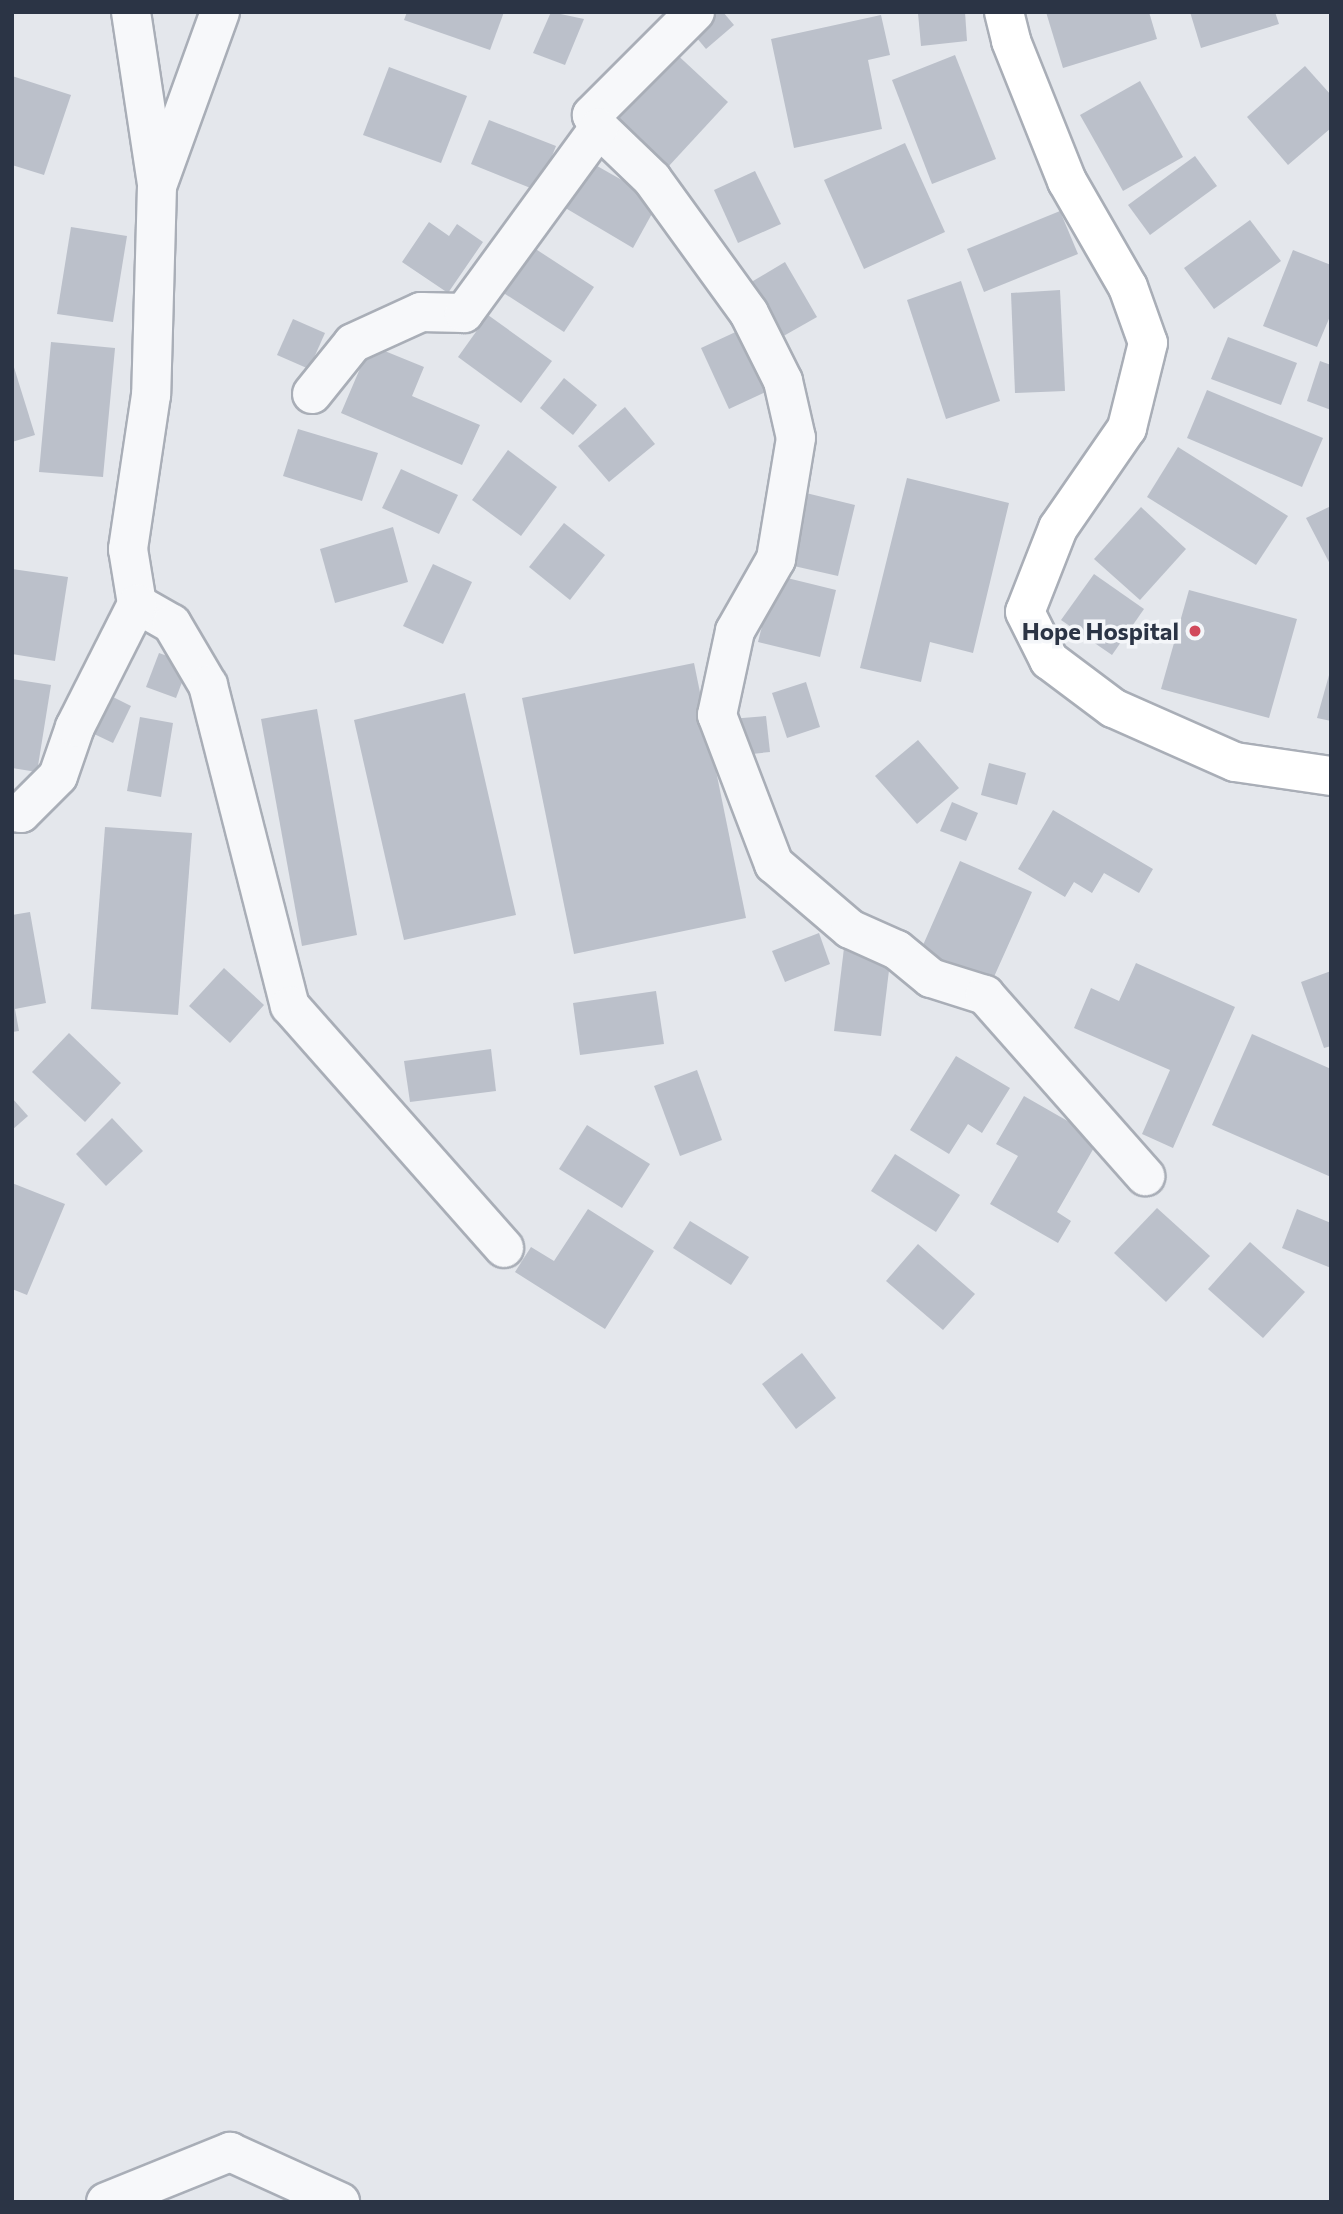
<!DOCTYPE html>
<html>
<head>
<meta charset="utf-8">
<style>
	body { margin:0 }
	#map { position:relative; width:1343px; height:2214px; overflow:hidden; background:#e4e7ec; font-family:Commissioner,sans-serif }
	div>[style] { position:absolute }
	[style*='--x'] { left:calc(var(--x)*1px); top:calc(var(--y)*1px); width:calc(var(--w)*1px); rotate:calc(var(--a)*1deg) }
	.building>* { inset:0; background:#bbc0ca }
	.roads { filter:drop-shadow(2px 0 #a9aeb7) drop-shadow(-2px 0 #a9aeb7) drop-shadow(0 2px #a9aeb7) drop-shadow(0 -2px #a9aeb7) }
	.street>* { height:38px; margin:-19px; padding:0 19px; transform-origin:19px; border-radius:19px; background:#f7f8fa }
	.primary>* { height:38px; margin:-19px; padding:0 19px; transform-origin:19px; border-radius:19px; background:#fff }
	.dots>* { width:19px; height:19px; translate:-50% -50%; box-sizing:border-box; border:4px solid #f4f6f9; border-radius:50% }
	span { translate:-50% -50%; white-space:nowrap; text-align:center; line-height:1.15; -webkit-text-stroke:7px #f4f6f9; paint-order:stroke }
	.poi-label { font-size:24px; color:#2b3445; font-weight:700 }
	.right { translate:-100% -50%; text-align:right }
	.frame { position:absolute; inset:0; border:14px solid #2b3445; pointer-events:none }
</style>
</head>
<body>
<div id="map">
	<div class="building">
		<i style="clip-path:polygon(407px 12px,504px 12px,490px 50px,404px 20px)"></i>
		<i style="clip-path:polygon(551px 12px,584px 19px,565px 65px,533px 53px)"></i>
		<i style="clip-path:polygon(714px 12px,723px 12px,734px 25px,706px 49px,691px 31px)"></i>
		<i style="clip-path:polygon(926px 12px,965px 12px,967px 41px,921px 46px,918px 13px)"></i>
		<i style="clip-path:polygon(1046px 12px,1149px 12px,1157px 39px,1063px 68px)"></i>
		<i style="clip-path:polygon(1190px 12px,1275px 12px,1279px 24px,1201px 48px)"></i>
		<i style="clip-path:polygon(881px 15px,890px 55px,868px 60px,882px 129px,794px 148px,771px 39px)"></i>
		<i style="clip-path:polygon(671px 49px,728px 102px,668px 167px,611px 114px)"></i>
		<i style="clip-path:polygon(955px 55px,996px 159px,932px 184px,892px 80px)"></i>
		<i style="clip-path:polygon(1305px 66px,1331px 95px,1331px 128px,1288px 165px,1247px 117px)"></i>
		<i style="clip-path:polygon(389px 67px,467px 96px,441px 163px,363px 135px)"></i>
		<i style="clip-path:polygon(12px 76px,71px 95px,44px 175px,12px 165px)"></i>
		<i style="clip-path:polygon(1140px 81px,1183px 157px,1123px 191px,1080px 115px)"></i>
		<i style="clip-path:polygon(489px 120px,556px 146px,538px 191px,471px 164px)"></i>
		<i style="clip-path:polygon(905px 143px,945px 232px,864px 269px,824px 180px)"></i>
		<i style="clip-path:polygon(1195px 156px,1217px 186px,1150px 235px,1128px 205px)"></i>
		<i style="clip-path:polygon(583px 158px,659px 201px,633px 248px,557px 203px)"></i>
		<i style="clip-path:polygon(755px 171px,781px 224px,738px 243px,714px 190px)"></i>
		<i style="clip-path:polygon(1060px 211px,1078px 254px,984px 292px,967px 249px)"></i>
		<i style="clip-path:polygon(1250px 220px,1281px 261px,1214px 309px,1184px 268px)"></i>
		<i style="clip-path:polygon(429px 222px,449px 236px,457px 224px,483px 242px,448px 293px,402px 262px)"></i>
		<i style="clip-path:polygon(71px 227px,127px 236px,113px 322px,57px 314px)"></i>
		<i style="clip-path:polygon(531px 246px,594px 287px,564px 332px,502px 292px)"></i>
		<i style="clip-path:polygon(1293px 250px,1331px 265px,1331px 314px,1317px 347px,1263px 326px)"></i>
		<i style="clip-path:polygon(785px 262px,817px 317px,780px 338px,748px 284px)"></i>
		<i style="clip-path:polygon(961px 281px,1000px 401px,946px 419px,907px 300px)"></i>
		<i style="clip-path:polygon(1060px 290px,1065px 391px,1015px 393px,1011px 293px)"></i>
		<i style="clip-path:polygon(488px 315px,552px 361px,521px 403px,458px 357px)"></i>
		<i style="clip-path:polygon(293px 319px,325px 333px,309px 369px,277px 355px)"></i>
		<i style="clip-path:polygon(742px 329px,770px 390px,729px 409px,701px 348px)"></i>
		<i style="clip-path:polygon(1228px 337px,1297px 363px,1281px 405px,1211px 379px)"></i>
		<i style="clip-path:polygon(51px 342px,115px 348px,103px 477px,39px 472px)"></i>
		<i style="clip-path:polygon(370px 345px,424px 367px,412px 396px,480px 425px,462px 465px,341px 413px)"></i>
		<i style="clip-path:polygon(12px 361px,35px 435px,12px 442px)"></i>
		<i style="clip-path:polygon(1320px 361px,1331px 365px,1331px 410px,1307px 401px)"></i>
		<i style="clip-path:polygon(564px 378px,597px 405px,573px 435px,540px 408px)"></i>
		<i style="clip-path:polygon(1207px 390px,1323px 438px,1302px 487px,1187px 438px)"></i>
		<i style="clip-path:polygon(625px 407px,655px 444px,609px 482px,578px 446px)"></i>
		<i style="clip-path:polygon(298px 429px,378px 453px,362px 501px,283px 476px)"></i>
		<i style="clip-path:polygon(1178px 447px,1288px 516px,1256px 565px,1147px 497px)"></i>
		<i style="clip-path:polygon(508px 450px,557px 487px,521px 536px,472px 500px)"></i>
		<i style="clip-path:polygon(401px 469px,458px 495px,439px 534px,382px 508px)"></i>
		<i style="clip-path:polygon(907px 478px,1009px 503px,973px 653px,930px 642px,921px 682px,860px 668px)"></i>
		<i style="clip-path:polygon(802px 492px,855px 505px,838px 576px,785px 564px)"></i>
		<i style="clip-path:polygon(1331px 506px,1331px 566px,1306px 518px)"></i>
		<i style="clip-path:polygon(1141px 507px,1186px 549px,1140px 600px,1094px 559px)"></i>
		<i style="clip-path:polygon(564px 523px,605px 555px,570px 600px,529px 567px)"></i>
		<i style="clip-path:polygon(393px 527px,408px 582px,335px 603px,320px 549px)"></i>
		<i style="clip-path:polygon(433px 564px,472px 582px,443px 644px,403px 626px)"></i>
		<i style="clip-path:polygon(12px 569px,68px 577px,55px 661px,12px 654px)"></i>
		<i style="clip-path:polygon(1094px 574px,1144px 609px,1112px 655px,1061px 620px)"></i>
		<i style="clip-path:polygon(775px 575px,836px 590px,820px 657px,758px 642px)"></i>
		<i style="clip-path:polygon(1189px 590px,1297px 619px,1269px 718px,1161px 689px)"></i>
		<i style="clip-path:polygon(159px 653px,189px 664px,176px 698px,146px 687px)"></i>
		<i style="clip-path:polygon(694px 663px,746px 918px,574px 954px,522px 698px)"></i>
		<i style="clip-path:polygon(1331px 668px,1331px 721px,1317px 718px)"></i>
		<i style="clip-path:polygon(12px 679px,51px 685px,37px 772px,12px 768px)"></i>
		<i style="clip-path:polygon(806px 682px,820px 727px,787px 738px,772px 693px)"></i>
		<i style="clip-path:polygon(465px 693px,516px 915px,404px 940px,354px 720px)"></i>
		<i style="clip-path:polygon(111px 696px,131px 706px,113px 743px,92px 733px)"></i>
		<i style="clip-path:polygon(317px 709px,357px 935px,302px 946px,261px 719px)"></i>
		<i style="clip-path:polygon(766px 716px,770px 752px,733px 756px,730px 719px)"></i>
		<i style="clip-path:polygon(140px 717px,173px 723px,161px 797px,127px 791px)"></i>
		<i style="clip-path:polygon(918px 740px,959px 788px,917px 824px,875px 776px)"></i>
		<i style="clip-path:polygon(989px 763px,1026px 773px,1017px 805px,981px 795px)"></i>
		<i style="clip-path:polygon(952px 802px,978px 813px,966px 841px,940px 831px)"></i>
		<i style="clip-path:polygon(1053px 810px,1153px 869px,1139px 893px,1104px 873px,1092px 893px,1074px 882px,1065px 897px,1018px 869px)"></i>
		<i style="clip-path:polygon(105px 827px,192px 833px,178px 1015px,91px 1009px)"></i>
		<i style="clip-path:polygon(960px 861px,1032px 892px,993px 979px,962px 966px,956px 979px,916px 961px)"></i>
		<i style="clip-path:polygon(30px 912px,46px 1003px,15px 1009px,19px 1031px,12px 1032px,12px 915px)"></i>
		<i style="clip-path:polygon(819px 933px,830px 964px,785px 982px,772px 951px)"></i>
		<i style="clip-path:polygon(844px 948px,891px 954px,881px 1036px,834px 1031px)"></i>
		<i style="clip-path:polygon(1136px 963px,1235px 1007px,1173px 1148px,1142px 1134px,1170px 1070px,1074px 1028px,1091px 988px,1119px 1001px)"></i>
		<i style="clip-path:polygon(224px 968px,264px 1005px,230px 1043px,189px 1006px)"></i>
		<i style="clip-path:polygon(1331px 971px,1331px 1046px,1324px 1048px,1301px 982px)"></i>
		<i style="clip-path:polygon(656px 991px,664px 1044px,580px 1055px,573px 1003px)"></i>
		<i style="clip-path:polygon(69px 1033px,121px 1083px,85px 1122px,32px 1072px)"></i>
		<i style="clip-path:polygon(1252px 1034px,1331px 1069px,1331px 1177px,1212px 1125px)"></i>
		<i style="clip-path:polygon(491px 1049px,496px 1091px,410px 1102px,404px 1061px)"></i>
		<i style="clip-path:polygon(956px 1056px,1010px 1088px,982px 1133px,968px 1124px,949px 1154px,910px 1130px)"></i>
		<i style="clip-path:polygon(697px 1070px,722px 1140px,680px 1156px,654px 1086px)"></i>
		<i style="clip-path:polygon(1024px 1096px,1099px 1139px,1057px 1212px,1071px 1221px,1058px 1243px,990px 1204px,1018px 1156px,996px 1144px)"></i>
		<i style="clip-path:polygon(12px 1098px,28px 1116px,12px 1130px)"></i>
		<i style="clip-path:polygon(112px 1118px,143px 1151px,106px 1186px,76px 1154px)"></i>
		<i style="clip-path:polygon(587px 1125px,650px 1164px,622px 1208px,559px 1169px)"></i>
		<i style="clip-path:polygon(895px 1154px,960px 1195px,936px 1232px,871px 1191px)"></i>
		<i style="clip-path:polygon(12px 1183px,65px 1204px,27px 1295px,12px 1289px)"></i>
		<i style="clip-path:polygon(1157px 1208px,1210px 1256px,1166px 1302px,1114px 1253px)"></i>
		<i style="clip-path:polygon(588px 1209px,654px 1251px,605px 1329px,515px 1272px,531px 1247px,554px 1261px)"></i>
		<i style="clip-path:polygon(1297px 1209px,1331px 1223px,1331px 1268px,1282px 1248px)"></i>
		<i style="clip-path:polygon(690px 1221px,749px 1257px,731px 1285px,673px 1248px)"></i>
		<i style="clip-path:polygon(1250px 1242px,1305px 1292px,1263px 1338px,1208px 1289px)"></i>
		<i style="clip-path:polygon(918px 1244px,975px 1294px,943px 1330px,886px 1281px)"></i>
		<i style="clip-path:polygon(802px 1353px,836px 1398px,796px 1429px,762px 1384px)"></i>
	</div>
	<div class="roads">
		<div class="street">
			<i style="--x:131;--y:12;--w:174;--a:81.4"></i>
			<i style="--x:220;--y:12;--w:185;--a:109.9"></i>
			<i style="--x:157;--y:186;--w:209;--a:91.6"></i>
			<i style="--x:151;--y:395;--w:156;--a:98.5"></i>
			<i style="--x:128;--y:549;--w:56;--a:80.7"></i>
			<i style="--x:137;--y:604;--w:40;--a:29.7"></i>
			<i style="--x:172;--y:624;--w:71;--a:59.5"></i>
			<i style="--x:208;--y:685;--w:331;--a:75.7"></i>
			<i style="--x:290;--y:1006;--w:323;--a:48.5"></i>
			<i style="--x:695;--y:12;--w:146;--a:135"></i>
			<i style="--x:592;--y:115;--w:15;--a:62"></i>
			<i style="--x:599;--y:128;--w:74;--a:43.9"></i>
			<i style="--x:652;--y:179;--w:165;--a:54.1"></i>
			<i style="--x:749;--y:313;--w:76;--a:63.4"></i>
			<i style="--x:783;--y:381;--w:58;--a:77.2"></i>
			<i style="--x:796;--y:438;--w:123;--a:99.4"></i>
			<i style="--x:776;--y:559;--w:83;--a:119.7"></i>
			<i style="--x:735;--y:631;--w:86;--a:102.1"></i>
			<i style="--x:717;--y:715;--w:160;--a:69.1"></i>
			<i style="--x:774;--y:864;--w:100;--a:40.5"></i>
			<i style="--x:850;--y:929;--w:51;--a:24.1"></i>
			<i style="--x:897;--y:950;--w:44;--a:39.5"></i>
			<i style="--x:931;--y:978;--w:57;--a:17.5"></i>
			<i style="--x:985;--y:995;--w:242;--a:48.5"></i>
			<i style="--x:312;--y:394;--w:65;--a:-51.2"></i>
			<i style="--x:353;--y:343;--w:75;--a:-24.5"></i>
			<i style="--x:421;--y:312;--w:43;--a:1.3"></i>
			<i style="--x:464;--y:313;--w:229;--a:-53.9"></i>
			<i style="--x:12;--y:812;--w:9;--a:6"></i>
			<i style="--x:21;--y:813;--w:52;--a:-45"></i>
			<i style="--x:58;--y:776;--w:52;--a:-70.9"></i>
			<i style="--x:75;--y:727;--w:138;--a:-63.2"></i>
			<i style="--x:106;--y:2202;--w:134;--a:-22"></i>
			<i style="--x:230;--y:2152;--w:121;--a:24.4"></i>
		</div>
		<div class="primary">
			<i style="--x:1004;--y:12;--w:30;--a:76"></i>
			<i style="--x:1011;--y:41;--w:151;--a:68.2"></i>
			<i style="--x:1067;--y:181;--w:122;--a:60.1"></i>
			<i style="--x:1128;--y:287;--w:59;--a:70.3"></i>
			<i style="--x:1148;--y:343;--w:88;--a:103.9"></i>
			<i style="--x:1127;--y:428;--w:121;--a:124.6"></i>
			<i style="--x:1058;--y:528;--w:90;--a:111.4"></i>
			<i style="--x:1025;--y:612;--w:54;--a:63.4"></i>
			<i style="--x:1049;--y:660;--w:80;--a:36.9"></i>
			<i style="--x:1113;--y:708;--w:133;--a:23.9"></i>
			<i style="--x:1235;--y:762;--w:97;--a:8.3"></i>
		</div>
	</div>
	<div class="dots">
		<i style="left:1195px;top:631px;background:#d1495b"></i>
	</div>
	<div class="poi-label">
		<span class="right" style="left:1179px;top:631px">Hope Hospital</span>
	</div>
	<div class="frame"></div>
</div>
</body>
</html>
